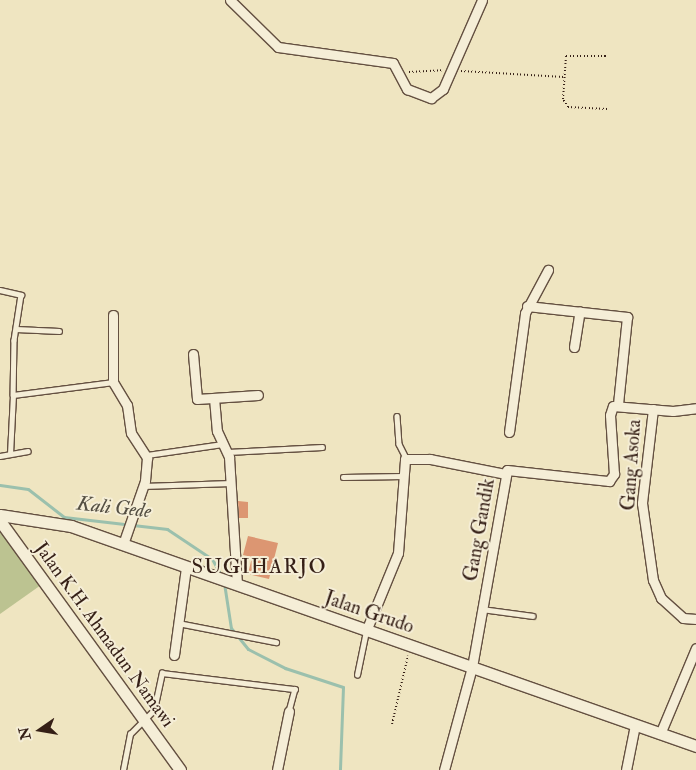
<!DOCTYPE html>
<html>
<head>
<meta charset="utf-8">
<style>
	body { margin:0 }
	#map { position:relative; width:696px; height:770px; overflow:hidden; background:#efe5c1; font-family:"IM FELL Double Pica",serif }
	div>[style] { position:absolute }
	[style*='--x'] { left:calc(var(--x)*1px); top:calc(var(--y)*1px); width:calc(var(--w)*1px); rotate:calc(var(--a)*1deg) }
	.green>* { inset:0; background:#bcc391 }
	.stream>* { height:3px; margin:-1.5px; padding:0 1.5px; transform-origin:1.5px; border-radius:1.5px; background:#9bc0ad }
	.building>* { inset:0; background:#dc9672 }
	.path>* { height:2px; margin-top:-1px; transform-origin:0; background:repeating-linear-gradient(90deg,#351f16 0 1px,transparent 0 3.5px) }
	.roads { filter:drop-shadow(1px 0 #645041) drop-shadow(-1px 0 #645041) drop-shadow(0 1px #645041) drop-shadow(0 -1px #645041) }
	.lane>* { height:4.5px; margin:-2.25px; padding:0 2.25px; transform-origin:2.25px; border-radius:2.25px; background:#f5eed7 }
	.street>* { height:9px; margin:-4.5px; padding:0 4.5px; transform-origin:4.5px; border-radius:4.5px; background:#f5eed7 }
	.secondary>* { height:11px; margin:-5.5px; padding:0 5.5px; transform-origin:5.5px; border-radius:5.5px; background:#f5eed7 }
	span { translate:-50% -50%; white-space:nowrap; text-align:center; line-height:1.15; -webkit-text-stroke:4px #f5eed7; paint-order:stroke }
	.street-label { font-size:19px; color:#351f16 }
	.water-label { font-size:20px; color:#544f43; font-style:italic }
	.quarter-label { font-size:21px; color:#351f16; letter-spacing:1px }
	.north { position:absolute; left:15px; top:705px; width:50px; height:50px; -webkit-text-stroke:4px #f5eed7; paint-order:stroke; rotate:257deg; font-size:14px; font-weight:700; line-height:20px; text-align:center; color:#351f16 }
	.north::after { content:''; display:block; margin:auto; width:18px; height:22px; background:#351f16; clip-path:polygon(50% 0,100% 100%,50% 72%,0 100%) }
</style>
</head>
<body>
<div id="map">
	<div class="green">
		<i style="clip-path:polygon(0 528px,41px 585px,0 614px)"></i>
	</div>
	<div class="stream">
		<i style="--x:0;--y:485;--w:28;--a:8"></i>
		<i style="--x:28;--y:489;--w:46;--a:37.9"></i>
		<i style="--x:64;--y:517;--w:104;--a:6.6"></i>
		<i style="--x:167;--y:529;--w:54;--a:33.7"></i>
		<i style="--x:212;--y:559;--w:21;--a:61"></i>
		<i style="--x:224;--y:583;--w:46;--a:81.2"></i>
		<i style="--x:231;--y:628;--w:27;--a:51"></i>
		<i style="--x:248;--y:649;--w:42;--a:27.2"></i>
		<i style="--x:285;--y:668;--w:61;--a:18.1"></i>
		<i style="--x:343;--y:687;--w:83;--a:92.1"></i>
	</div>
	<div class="building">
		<i style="clip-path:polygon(238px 501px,248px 502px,248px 518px,239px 518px)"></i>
		<i style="clip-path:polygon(248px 536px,278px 543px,269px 579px,248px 574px,252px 557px,243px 555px)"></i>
	</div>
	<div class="path">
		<i style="--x:461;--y:71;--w:103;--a:3.3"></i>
		<i style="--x:409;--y:72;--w:33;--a:-3"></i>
		<i style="--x:607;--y:109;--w:39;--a:-177"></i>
		<i style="--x:568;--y:107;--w:9;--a:-122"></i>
		<i style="--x:563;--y:99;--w:43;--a:-86"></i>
		<i style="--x:566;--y:56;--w:42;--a:0"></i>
		<i style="--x:392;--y:724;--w:70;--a:-76.8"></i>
	</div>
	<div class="roads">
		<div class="lane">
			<i style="--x:0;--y:290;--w:22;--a:13"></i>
			<i style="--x:21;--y:295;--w:46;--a:98.8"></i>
			<i style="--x:14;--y:340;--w:55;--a:91"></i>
			<i style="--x:16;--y:329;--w:43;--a:2.7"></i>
			<i style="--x:397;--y:416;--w:28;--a:86"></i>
			<i style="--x:399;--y:444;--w:16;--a:63"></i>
			<i style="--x:228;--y:452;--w:94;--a:-3"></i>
			<i style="--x:10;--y:454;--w:59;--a:-87.1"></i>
			<i style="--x:13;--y:395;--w:101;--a:-7.4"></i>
			<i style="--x:147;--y:455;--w:76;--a:-8.3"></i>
			<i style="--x:0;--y:456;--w:28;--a:-10"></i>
			<i style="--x:343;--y:477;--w:60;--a:-1"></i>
			<i style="--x:143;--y:486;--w:88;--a:-2"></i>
			<i style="--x:482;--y:609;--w:51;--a:7.8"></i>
			<i style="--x:178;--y:623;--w:100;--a:11"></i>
			<i style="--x:357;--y:675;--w:45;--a:-78.4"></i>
			<i style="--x:123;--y:770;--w:37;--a:-79"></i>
			<i style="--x:130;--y:734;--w:34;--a:-45"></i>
			<i style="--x:154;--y:710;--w:38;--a:-78"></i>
			<i style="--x:162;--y:673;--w:134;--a:6.9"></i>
			<i style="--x:295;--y:689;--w:23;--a:105"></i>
		</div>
		<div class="street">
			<i style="--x:230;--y:0;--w:67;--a:44.4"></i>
			<i style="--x:278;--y:47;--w:116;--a:7.9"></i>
			<i style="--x:393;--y:63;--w:30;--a:62"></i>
			<i style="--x:407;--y:89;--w:26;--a:21"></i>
			<i style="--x:431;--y:98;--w:15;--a:-37"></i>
			<i style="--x:443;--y:89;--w:97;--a:-66.3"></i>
			<i style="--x:527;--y:306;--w:101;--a:6.3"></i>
			<i style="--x:627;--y:317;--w:87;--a:95.9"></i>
			<i style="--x:113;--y:315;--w:67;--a:90"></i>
			<i style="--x:113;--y:382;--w:27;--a:59"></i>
			<i style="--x:127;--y:405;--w:28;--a:82"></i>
			<i style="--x:131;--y:433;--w:30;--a:57"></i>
			<i style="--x:147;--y:458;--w:23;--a:95"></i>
			<i style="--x:145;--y:481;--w:67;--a:109.2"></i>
			<i style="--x:574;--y:347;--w:36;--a:-81"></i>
			<i style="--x:193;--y:354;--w:45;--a:84.9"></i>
			<i style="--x:197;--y:399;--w:61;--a:-3.8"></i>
			<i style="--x:214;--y:398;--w:33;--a:85"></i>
			<i style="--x:217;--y:431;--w:29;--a:65"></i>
			<i style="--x:229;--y:457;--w:128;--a:86.4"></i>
			<i style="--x:653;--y:409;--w:95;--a:96.7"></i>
			<i style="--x:642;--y:503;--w:78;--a:81.9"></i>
			<i style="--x:653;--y:580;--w:20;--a:66"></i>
			<i style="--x:661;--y:598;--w:30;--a:42"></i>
			<i style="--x:683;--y:618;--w:13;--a:4"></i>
			<i style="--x:509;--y:432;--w:120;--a:-82.3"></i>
			<i style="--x:525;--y:313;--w:49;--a:-61.9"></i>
			<i style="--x:366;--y:631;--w:84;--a:-67.7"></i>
			<i style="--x:398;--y:553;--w:94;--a:-85.7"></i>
			<i style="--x:405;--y:459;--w:25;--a:0"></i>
			<i style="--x:430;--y:459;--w:77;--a:11.2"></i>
			<i style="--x:174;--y:655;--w:89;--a:-82.2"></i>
			<i style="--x:660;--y:734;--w:93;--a:-67.3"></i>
			<i style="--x:277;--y:770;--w:60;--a:-78.5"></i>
			<i style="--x:444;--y:770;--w:107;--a:-74.8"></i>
			<i style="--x:472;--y:667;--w:200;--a:-79.9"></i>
			<i style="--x:507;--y:470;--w:103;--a:6.2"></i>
			<i style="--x:609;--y:481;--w:9;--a:-54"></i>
			<i style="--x:614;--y:474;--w:59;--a:-93.9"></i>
			<i style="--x:610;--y:415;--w:9;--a:-72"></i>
			<i style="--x:613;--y:406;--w:60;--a:4.8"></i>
			<i style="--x:673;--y:411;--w:23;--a:-7"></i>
			<i style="--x:626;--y:770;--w:46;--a:-78.7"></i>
		</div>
		<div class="secondary">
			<i style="--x:0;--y:515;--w:72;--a:8.8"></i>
			<i style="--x:71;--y:526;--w:663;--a:19.39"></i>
			<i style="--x:0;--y:521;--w:307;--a:54.1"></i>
		</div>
	</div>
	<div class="street-label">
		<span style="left:632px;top:465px;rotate:-86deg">Gang Asoka</span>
		<span style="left:480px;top:530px;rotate:-80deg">Gang Gandik</span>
		<span style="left:369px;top:613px;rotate:19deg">Jalan Grudo</span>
		<span style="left:104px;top:635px;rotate:54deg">Jalan K.H. Ahmadun Namawi</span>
	</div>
	<div class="water-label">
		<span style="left:114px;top:507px;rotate:6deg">Kali Gede</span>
	</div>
	<div class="quarter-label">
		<span style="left:259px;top:567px">SUGIHARJO</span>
	</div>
	<div class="north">N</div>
</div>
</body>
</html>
